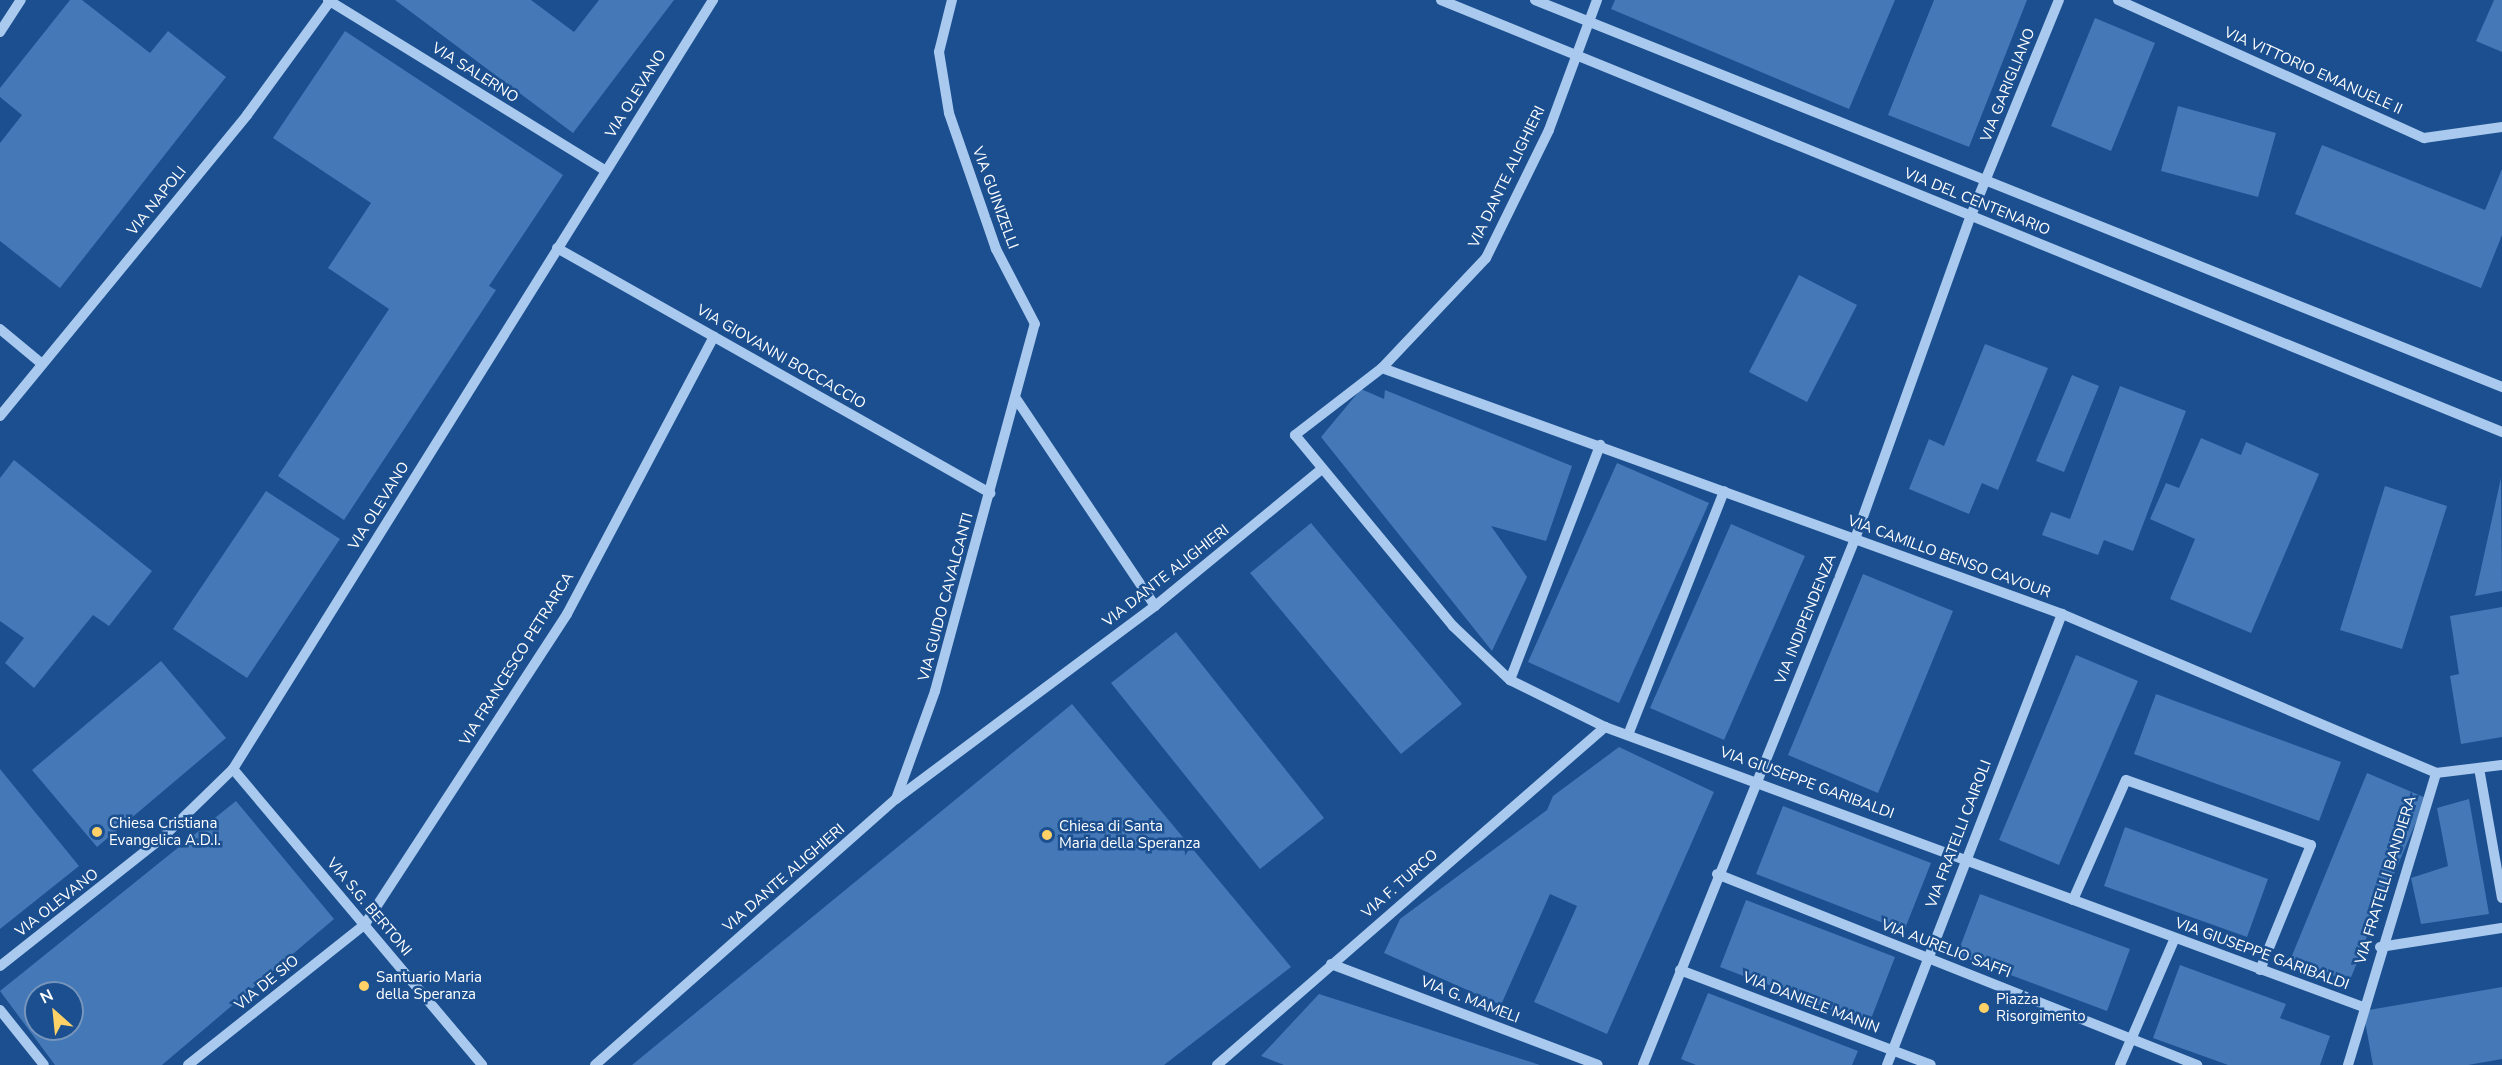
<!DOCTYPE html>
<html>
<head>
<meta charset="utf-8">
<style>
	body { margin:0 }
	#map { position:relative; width:2502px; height:1065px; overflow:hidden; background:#1b4f8f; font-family:"Nunito Sans",sans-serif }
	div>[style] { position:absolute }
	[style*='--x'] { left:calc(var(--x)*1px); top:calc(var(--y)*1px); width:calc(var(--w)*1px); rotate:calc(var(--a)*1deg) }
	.building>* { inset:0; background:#4478b7 }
	.minor>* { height:10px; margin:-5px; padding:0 5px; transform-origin:5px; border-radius:5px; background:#a9c9ee }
	.dots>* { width:16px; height:16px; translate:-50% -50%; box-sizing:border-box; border:3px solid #1b4f8f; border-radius:50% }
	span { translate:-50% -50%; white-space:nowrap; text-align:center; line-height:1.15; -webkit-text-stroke:5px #1b4f8f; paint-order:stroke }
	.street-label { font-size:15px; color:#fff }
	.poi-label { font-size:15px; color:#fff }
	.left { translate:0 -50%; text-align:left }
	.north { position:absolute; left:24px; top:981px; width:60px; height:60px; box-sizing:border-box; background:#1b4f8f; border:2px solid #7695bc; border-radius:50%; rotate:333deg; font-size:16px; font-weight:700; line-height:24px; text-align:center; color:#fff }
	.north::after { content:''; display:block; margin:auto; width:21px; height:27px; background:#ffd166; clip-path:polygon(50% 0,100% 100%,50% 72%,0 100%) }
</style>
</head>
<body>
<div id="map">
	<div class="building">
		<i style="clip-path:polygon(70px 0,82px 0,150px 53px,168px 31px,226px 77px,60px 288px,0 241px,0 143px,22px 115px,0 97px,0 88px)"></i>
		<i style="clip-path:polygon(395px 0,531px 0,574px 32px,599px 0,674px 0,573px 133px)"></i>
		<i style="clip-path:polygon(1615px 0,1895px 0,1849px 109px,1611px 9px)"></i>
		<i style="clip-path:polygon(1934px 0,2027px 0,1969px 147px,1888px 115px)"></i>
		<i style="clip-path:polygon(2494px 0,2502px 0,2502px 52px,2476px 41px)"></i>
		<i style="clip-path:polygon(2095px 18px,2155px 43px,2111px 151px,2051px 126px)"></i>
		<i style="clip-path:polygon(345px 31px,563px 175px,489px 286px,496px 290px,344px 520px,278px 476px,389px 309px,328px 268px,371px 203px,273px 138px)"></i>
		<i style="clip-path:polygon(2178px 106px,2276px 133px,2258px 197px,2161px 171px)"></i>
		<i style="clip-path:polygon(2322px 145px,2485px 210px,2502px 169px,2502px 235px,2481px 288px,2295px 214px)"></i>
		<i style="clip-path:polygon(1799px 275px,1857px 305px,1807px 402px,1749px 372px)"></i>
		<i style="clip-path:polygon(1985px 344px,2048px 368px,1998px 490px,1982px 483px,1969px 514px,1909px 489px,1929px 439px,1944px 446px)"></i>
		<i style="clip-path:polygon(2072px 375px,2099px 386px,2064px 472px,2036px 461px)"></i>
		<i style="clip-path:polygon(2120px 386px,2186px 411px,2133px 551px,2104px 540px,2098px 555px,2042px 535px,2051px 512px,2070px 519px)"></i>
		<i style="clip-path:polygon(1361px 389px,1384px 399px,1385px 390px,1572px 466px,1546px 541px,1491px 526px,1527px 577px,1492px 651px,1321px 437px)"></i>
		<i style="clip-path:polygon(2201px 438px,2241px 455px,2246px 442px,2319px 474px,2251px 633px,2170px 599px,2195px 539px,2150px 519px,2166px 483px,2179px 488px)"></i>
		<i style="clip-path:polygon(14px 460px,152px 571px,109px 626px,93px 615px,34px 688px,5px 663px,24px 638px,0 621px,0 478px)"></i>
		<i style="clip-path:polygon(1617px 463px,1709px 503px,1619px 703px,1528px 662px)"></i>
		<i style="clip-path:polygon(2501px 478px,2502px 591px,2475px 596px)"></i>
		<i style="clip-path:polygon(2385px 486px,2447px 506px,2402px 649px,2340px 630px)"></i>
		<i style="clip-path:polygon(266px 491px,340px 539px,247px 678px,173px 629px)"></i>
		<i style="clip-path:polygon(1311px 523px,1462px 704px,1401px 754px,1250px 573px)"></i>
		<i style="clip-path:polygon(1731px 524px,1805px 556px,1724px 740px,1650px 708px)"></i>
		<i style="clip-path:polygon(1863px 574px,1953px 611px,1878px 793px,1788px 755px)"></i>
		<i style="clip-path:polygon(2502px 607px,2502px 737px,2461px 744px,2450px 676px,2459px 674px,2450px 616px)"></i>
		<i style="clip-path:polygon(1176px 632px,1324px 818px,1260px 869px,1111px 683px)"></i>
		<i style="clip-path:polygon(2076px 655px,2138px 681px,2059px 865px,1999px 840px)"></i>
		<i style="clip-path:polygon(161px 661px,226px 738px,97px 847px,32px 770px)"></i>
		<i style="clip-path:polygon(2156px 694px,2341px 762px,2319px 821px,2134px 754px)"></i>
		<i style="clip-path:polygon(1072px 704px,1291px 967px,1164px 1065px,632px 1065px)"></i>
		<i style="clip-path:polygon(1619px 747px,1714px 792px,1607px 1034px,1534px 1002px,1577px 906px,1550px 894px,1501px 1005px,1384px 953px,1400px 919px,1547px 810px,1553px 796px)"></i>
		<i style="clip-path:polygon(0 769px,79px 866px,0 929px)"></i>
		<i style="clip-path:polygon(2367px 773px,2426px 798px,2349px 982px,2291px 958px)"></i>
		<i style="clip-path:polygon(2469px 799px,2489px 914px,2421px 924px,2411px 878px,2448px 866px,2437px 808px)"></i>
		<i style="clip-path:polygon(evenodd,236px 801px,334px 919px,162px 1065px,55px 1065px,0 991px,236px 801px,36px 993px,72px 993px,72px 1029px,36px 1029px,36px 993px)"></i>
		<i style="clip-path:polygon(1783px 806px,1931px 863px,1904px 931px,1756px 874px)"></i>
		<i style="clip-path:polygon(2125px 827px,2268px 879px,2247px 937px,2104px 886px)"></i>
		<i style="clip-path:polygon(1980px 894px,2130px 949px,2107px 1011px,1957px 955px)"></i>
		<i style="clip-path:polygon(1746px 900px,1895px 957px,1869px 1024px,1720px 967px)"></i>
		<i style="clip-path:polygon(2180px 965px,2286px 1004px,2280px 1018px,2330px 1036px,2320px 1065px,2228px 1065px,2153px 1038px)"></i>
		<i style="clip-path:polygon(2502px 987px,2502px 1059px,2468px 1065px,2373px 1065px,2363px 1011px)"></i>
		<i style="clip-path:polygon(1708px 993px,1858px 1051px,1852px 1065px,1696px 1065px,1681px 1059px)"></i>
		<i style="clip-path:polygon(1319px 994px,1540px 1065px,1284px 1065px,1261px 1056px)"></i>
	</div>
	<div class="minor">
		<i style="--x:328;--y:0;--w:326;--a:31.6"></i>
		<i style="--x:1441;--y:0;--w:1146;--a:22.15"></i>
		<i style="--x:1535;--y:0;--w:1042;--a:21.81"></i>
		<i style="--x:1597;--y:0;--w:139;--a:110.3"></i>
		<i style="--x:1549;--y:130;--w:143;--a:116.2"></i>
		<i style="--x:1486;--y:258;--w:151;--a:133.4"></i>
		<i style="--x:1382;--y:368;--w:110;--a:142.4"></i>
		<i style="--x:1295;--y:435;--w:248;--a:50.4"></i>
		<i style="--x:1453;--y:626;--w:79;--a:43.5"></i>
		<i style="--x:1510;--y:680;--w:106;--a:26.3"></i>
		<i style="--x:1605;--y:727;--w:808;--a:20.27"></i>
		<i style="--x:2118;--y:0;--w:336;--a:24.3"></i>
		<i style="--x:2424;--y:138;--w:79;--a:-8"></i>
		<i style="--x:0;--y:32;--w:38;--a:-57"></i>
		<i style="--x:557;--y:248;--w:498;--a:29.5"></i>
		<i style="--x:0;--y:329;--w:55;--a:39.8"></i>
		<i style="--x:1382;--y:368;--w:723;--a:19.89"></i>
		<i style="--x:2062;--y:614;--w:406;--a:23"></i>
		<i style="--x:2436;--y:773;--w:66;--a:-6.9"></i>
		<i style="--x:1017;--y:400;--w:248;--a:56.2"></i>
		<i style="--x:0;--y:416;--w:389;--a:-50.6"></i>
		<i style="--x:247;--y:115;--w:142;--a:-53.9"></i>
		<i style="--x:1510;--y:680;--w:252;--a:-69"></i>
		<i style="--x:1628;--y:735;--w:262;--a:-68.5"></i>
		<i style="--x:2479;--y:768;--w:132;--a:80"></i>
		<i style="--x:233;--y:769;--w:387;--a:49.9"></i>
		<i style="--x:896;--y:799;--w:115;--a:-70.1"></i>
		<i style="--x:935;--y:691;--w:380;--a:-74.8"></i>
		<i style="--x:1035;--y:324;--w:85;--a:-117.5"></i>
		<i style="--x:996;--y:249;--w:144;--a:-109.1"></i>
		<i style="--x:949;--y:113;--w:62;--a:-99.3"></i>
		<i style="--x:939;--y:52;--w:54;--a:-76"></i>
		<i style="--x:1717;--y:874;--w:517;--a:21.7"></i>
		<i style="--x:2073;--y:900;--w:131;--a:-66.2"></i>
		<i style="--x:2126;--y:780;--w:196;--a:19.4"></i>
		<i style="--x:2311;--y:845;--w:135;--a:112.2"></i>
		<i style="--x:2380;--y:947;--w:123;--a:-8.9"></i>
		<i style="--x:1331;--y:964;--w:285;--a:20.7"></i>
		<i style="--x:0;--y:966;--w:205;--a:-38.3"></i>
		<i style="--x:161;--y:839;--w:100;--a:-44.2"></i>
		<i style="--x:233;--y:769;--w:907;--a:-58.03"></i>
		<i style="--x:1680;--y:970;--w:268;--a:20.7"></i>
		<i style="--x:0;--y:1010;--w:70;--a:51.3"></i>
		<i style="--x:188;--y:1065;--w:226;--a:-38.5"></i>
		<i style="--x:365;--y:924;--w:370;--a:-56.9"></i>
		<i style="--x:567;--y:614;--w:314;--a:-62.1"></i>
		<i style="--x:595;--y:1065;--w:402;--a:-41.5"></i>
		<i style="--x:896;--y:799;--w:323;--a:-36.7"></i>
		<i style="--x:1155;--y:606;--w:216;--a:-39.4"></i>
		<i style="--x:1217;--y:1065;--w:515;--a:-41.06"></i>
		<i style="--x:1643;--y:1065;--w:567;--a:-68.05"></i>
		<i style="--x:1855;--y:539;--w:346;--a:-70.3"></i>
		<i style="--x:1972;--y:213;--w:230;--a:-67.8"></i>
		<i style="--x:1887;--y:1065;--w:484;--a:-68.8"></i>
		<i style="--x:2120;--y:1065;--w:138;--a:-66.6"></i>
		<i style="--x:2348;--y:1065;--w:305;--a:-73.2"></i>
	</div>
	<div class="dots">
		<i style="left:97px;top:832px;background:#ffd166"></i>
		<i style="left:1047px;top:835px;background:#ffd166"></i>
		<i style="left:364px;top:986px;background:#ffd166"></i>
		<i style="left:1984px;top:1008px;background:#ffd166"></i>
	</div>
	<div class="street-label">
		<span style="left:2313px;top:71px;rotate:24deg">VIA VITTORIO EMANUELE II</span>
		<span style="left:475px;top:73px;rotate:32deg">VIA SALERNO</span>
		<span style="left:2008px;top:85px;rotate:-68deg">VIA GARIGLIANO</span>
		<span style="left:636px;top:94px;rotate:-58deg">VIA OLEVANO</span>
		<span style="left:1507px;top:177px;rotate:-64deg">VIA DANTE ALIGHIERI</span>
		<span style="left:995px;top:198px;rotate:70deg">VIA GUINIZELLI</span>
		<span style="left:157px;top:201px;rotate:-51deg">VIA NAPOLI</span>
		<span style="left:1977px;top:202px;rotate:22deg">VIA DEL CENTENARIO</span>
		<span style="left:781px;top:357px;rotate:30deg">VIA GIOVANNI BOCCACCIO</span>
		<span style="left:379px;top:506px;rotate:-58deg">VIA OLEVANO</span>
		<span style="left:1949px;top:557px;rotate:20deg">VIA CAMILLO BENSO CAVOUR</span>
		<span style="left:1166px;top:576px;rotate:-38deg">VIA DANTE ALIGHIERI</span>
		<span style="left:946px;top:597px;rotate:-75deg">VIA GUIDO CAVALCANTI</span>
		<span style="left:1806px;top:619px;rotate:-68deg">VIA INDIPENDENZA</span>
		<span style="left:517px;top:659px;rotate:-58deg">VIA FRANCESCO PETRARCA</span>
		<span style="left:1807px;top:783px;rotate:20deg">VIA GIUSEPPE GARIBALDI</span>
		<span style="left:1959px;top:834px;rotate:-69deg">VIA FRATELLI CAIROLI</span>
		<span style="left:784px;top:878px;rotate:-41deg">VIA DANTE ALIGHIERI</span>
		<span style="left:2386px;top:880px;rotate:-73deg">VIA FRATELLI BANDIERA</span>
		<span style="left:1400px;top:884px;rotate:-41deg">VIA F. TURCO</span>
		<span style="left:57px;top:903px;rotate:-38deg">VIA OLEVANO</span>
		<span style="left:369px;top:907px;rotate:50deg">VIA S.G. BERTONI</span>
		<span style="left:1946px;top:949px;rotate:21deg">VIA AURELIO SAFFI</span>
		<span style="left:2262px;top:954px;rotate:20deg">VIA GIUSEPPE GARIBALDI</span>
		<span style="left:267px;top:983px;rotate:-39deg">VIA DE SIO</span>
		<span style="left:1470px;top:1000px;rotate:21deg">VIA G. MAMELI</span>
		<span style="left:1811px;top:1003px;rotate:21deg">VIA DANIELE MANIN</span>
	</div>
	<div class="poi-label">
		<span class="left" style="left:109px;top:832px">Chiesa Cristiana<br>Evangelica A.D.I.</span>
		<span class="left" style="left:1059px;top:835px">Chiesa di Santa<br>Maria della Speranza</span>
		<span class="left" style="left:376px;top:986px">Santuario Maria<br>della Speranza</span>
		<span class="left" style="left:1996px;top:1008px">Piazza<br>Risorgimento</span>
	</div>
	<div class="north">N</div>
</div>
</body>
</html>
